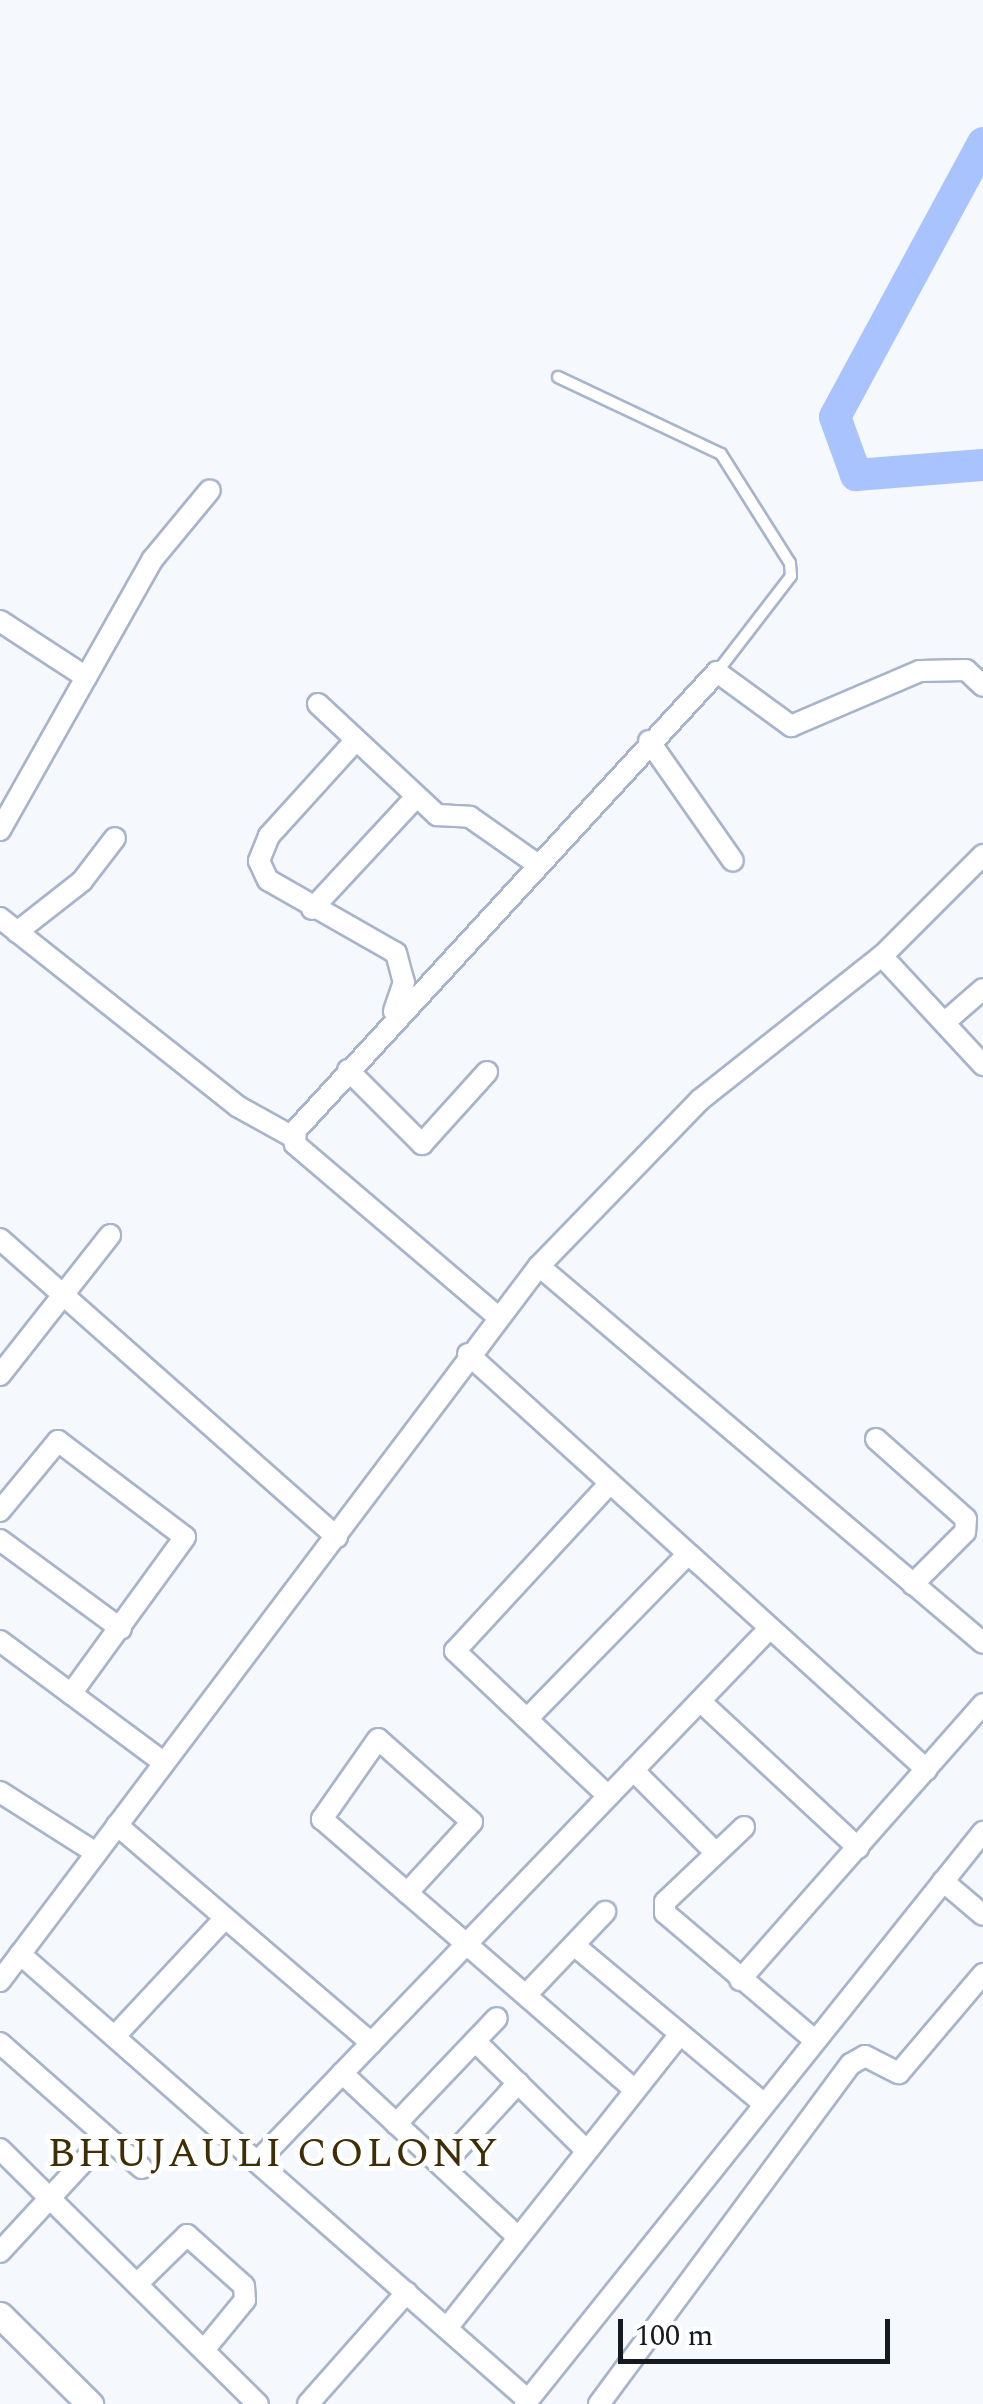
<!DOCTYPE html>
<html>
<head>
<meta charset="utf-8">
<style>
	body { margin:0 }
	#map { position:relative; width:983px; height:2404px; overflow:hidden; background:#f5f8fd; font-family:Spectral,serif }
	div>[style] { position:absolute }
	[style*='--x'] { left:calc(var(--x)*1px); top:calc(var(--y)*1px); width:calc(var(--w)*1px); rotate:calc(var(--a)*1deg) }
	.river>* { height:32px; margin:-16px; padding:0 16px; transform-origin:16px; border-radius:16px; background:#a9c3fe }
	.roads { filter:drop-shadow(2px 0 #a8b4cb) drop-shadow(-2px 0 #a8b4cb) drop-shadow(0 2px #a8b4cb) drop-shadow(0 -2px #a8b4cb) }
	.service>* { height:10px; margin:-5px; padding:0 5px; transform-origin:5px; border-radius:5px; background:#fff }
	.minor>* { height:20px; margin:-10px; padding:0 10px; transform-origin:10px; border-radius:10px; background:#fff }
	.tertiary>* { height:25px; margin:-12.5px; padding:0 12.5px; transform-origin:12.5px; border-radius:12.5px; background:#fff }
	span { translate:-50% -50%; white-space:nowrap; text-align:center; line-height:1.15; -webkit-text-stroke:10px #fff; paint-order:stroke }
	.neighbourhood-label { font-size:42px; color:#3f2e05; letter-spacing:2.5px }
	.scale { position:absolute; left:618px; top:2319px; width:272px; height:45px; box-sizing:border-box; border:5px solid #151921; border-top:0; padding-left:12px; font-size:30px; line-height:35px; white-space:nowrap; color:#151921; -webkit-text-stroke:8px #fff; paint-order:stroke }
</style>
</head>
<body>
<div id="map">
	<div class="river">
		<i style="--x:983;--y:143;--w:311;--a:118.4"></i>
		<i style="--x:835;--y:417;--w:62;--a:70.1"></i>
		<i style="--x:856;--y:475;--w:127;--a:-4.5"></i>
	</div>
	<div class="roads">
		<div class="service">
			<i style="--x:558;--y:377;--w:180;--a:25.3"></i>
			<i style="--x:721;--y:454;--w:129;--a:57.7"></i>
			<i style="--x:790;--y:563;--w:13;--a:86"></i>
			<i style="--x:791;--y:576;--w:121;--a:127.6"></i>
		</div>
		<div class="minor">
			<i style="--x:0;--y:621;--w:103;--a:33.1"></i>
			<i style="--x:318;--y:704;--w:163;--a:43"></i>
			<i style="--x:437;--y:815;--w:33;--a:3"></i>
			<i style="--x:470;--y:817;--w:78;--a:35.1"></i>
			<i style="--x:356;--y:740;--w:130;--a:132.2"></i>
			<i style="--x:269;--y:836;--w:27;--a:112"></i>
			<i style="--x:259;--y:861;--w:21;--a:65"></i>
			<i style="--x:268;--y:880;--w:147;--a:29.7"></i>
			<i style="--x:396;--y:953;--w:30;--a:75"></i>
			<i style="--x:404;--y:982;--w:31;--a:109"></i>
			<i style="--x:649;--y:741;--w:146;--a:55"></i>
			<i style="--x:0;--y:830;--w:311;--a:-60.6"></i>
			<i style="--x:153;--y:559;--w:89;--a:-50.4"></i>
			<i style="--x:312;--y:909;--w:153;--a:-47.1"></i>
			<i style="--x:0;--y:918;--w:303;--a:38.4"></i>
			<i style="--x:237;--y:1106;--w:64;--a:29"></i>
			<i style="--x:17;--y:932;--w:83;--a:-38.1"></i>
			<i style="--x:82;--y:881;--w:54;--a:-52.5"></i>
			<i style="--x:882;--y:956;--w:149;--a:47.2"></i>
			<i style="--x:945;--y:1022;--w:50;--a:-41"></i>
			<i style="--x:348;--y:1070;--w:105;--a:45"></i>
			<i style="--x:422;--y:1144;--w:97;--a:-47.9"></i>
			<i style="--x:0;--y:1239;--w:450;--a:41.5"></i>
			<i style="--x:539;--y:1266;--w:582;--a:40.33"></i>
			<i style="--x:498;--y:1317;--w:267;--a:-139.6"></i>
			<i style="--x:295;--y:1144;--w:14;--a:-86"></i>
			<i style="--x:296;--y:1130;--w:622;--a:-47.41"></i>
			<i style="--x:717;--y:672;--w:92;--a:36.1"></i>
			<i style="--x:791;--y:726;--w:140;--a:-23.1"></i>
			<i style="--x:920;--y:671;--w:46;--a:-1.2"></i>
			<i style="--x:966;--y:670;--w:23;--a:43"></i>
			<i style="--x:468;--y:1354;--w:619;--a:42.19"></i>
			<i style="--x:0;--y:1375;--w:178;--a:-51.8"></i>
			<i style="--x:876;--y:1439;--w:120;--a:41.6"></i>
			<i style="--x:966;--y:1519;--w:13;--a:94"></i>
			<i style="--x:965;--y:1532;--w:74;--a:135"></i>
			<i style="--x:0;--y:1511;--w:91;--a:-50.4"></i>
			<i style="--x:58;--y:1441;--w:159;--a:37.1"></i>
			<i style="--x:185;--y:1537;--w:194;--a:126"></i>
			<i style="--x:0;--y:1540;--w:150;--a:36.3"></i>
			<i style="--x:0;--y:1641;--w:204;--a:36.6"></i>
			<i style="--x:700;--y:1701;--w:216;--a:42.9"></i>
			<i style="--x:527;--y:1719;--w:229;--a:-45.7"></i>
			<i style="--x:633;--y:1770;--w:117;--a:45"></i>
			<i style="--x:0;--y:1792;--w:114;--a:32.4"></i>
			<i style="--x:608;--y:1796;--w:211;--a:-136.5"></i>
			<i style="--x:455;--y:1651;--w:227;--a:-47.3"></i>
			<i style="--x:117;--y:1825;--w:335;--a:40.6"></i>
			<i style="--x:744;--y:1827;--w:109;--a:136.5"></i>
			<i style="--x:665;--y:1902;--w:11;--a:90"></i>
			<i style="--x:665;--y:1913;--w:194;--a:40.4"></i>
			<i style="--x:943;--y:1881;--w:52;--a:40.4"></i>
			<i style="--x:407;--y:1893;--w:96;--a:-47.5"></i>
			<i style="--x:472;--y:1822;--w:125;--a:-138.6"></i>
			<i style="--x:378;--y:1739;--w:98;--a:125"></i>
			<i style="--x:322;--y:1819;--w:414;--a:40.9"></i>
			<i style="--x:574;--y:1945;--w:246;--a:39.9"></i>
			<i style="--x:20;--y:1954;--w:676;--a:41.28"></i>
			<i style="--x:740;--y:1980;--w:368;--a:-48.6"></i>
			<i style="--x:0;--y:1981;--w:895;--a:-52.99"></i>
			<i style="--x:539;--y:1266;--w:231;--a:-45.9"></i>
			<i style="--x:700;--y:1100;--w:232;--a:-38.4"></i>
			<i style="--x:882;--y:956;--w:143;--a:-45"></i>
			<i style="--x:526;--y:1995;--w:115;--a:-46.4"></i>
			<i style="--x:115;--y:2036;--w:161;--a:-47"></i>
			<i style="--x:475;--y:2041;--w:157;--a:44.5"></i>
			<i style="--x:0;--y:2043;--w:189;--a:41.4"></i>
			<i style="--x:342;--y:2073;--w:241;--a:43"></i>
			<i style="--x:396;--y:2124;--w:146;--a:-46.4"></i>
			<i style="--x:0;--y:2149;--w:363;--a:44.7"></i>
			<i style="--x:259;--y:2160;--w:735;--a:-46.16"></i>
			<i style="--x:442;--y:2166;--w:113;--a:-47.5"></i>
			<i style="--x:0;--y:2252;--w:156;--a:-47.3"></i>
			<i style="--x:137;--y:2284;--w:70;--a:-44.4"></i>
			<i style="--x:187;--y:2235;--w:76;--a:41.8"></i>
			<i style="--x:244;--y:2286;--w:14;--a:86"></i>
			<i style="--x:245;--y:2300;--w:65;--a:129.4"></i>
			<i style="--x:447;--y:2328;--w:375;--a:-51.6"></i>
			<i style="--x:308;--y:2404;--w:149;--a:-48.5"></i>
			<i style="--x:525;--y:2404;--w:733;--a:-51.32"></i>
			<i style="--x:599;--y:2404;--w:423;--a:-53.5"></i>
			<i style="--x:851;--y:2064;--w:16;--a:-30"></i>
			<i style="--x:865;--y:2056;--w:38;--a:27"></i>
			<i style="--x:899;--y:2073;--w:130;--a:-49.7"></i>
		</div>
		<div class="tertiary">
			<i style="--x:0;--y:2315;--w:127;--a:44.7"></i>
		</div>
	</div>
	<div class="neighbourhood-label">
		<span style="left:274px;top:2154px">BHUJAULI COLONY</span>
	</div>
	<div class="scale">100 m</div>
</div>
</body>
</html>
